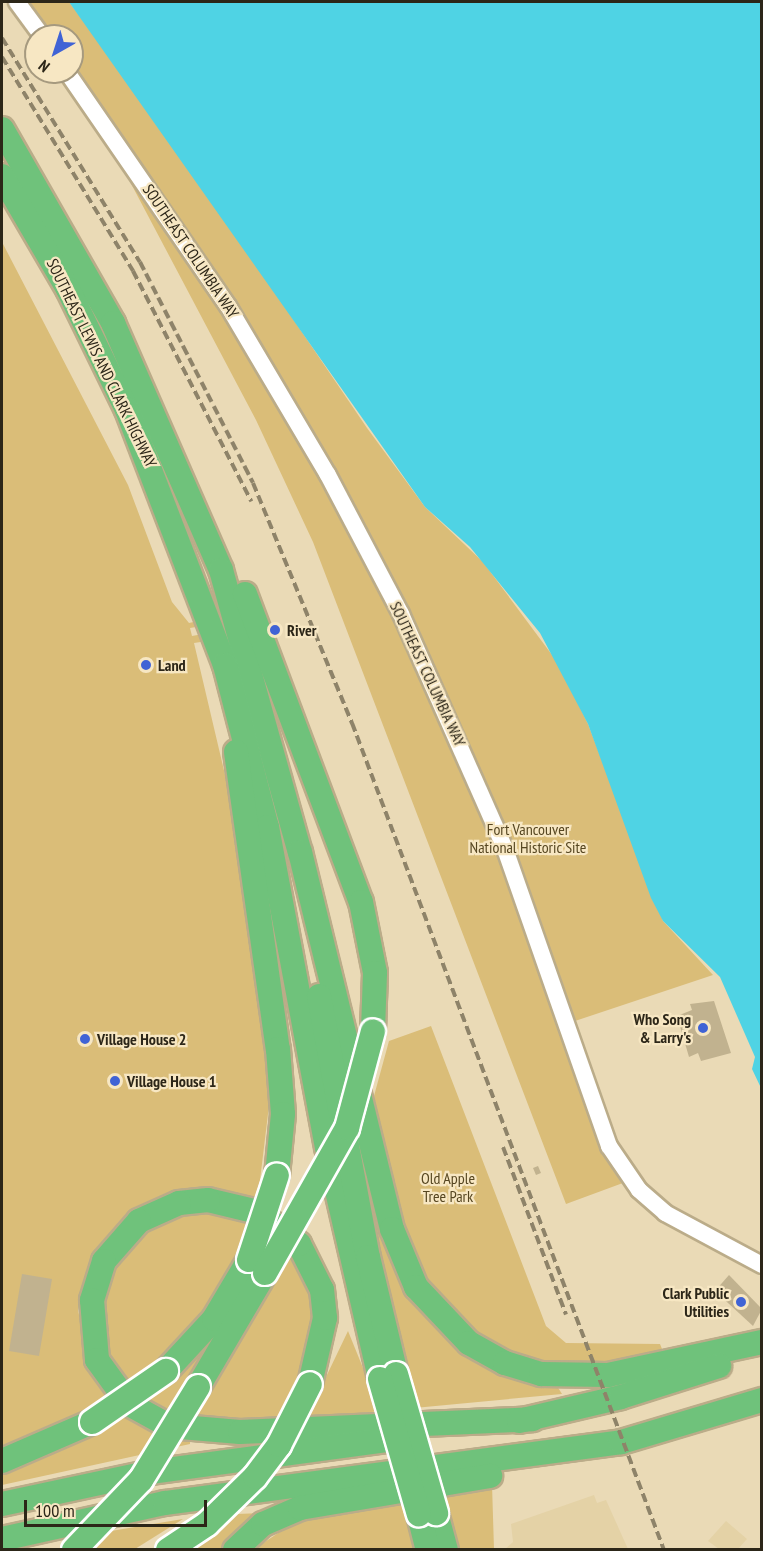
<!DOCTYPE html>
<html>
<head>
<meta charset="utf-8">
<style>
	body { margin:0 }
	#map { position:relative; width:763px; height:1551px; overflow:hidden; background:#eadab6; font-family:"PT Sans Narrow",sans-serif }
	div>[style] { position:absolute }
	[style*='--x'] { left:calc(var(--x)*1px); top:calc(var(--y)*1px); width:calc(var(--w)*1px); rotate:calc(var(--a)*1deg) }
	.built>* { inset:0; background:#e4d2a6 }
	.green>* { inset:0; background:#dabd78 }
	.water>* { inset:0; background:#4fd3e4 }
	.building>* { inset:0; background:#c1b28f }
	.roads { filter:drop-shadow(2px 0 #bbac89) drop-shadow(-2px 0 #bbac89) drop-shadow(0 2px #bbac89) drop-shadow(0 -2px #bbac89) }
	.minor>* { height:16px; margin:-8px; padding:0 8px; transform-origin:8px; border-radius:8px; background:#fff }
	.highway>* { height:24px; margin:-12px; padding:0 12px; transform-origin:12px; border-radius:12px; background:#6fc27b }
	.rail>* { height:4px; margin-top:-2px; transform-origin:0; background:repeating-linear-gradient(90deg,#8e8369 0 9px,transparent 0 13.5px) }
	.bridges { filter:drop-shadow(2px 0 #fff) drop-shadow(-2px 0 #fff) drop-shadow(0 2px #fff) drop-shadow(0 -2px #fff) }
	.highway-bridge>* { height:24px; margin:-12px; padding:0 12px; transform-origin:12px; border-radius:12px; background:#6fc27b }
	.dots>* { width:16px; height:16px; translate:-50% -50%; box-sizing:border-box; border:3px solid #f7e7c3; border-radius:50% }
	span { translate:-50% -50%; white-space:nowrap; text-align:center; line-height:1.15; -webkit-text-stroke:4.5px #f7e7c3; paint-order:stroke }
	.street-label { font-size:16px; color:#2c2618 }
	.poi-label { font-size:16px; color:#2c2618; font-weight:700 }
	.left { translate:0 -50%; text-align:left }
	.right { translate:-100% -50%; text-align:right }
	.park-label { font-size:16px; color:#564621 }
	.frame { position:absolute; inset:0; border:3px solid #2c2618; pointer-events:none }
	.north { position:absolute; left:24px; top:24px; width:60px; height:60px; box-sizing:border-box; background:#f7e7c3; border:2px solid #a69a7f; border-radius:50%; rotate:219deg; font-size:16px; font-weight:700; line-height:24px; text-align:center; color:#2c2618 }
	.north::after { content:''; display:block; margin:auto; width:21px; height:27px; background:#4063d5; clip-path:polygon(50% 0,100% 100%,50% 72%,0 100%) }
	.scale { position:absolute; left:24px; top:1500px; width:183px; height:27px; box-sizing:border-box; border:3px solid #2c2618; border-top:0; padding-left:8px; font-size:18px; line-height:21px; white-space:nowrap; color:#2c2618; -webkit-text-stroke:4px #f7e7c3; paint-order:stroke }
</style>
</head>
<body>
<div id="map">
	<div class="built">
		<i style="clip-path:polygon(594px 1495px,597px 1503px,606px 1500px,628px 1549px,505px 1549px,513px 1542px,511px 1524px)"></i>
		<i style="clip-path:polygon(726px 1521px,747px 1539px,738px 1549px,719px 1549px,708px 1541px)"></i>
	</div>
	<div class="green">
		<i style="clip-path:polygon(17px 2px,69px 2px,158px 120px,367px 428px,425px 507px,483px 562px,558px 663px,588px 724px,663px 921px,713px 975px,566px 1024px,631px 1180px,566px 1204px,313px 542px,256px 420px,72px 72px,72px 36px,42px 36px)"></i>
		<i style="clip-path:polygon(2px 242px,128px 485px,172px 602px,189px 623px,225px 615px,226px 622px,190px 628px,192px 636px,236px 628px,240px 636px,194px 643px,234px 813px,271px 1089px,257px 1205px,180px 1192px,105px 1242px,82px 1288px,78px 1310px,85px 1344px,112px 1398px,2px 1451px)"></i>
		<i style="clip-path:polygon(431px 1026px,546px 1326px,566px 1343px,660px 1344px,664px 1354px,576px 1368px,533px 1363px,473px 1336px,430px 1293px,403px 1229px,374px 1096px,389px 1041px)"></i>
		<i style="clip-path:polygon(356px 1136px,434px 1322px,557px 1386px,562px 1394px,276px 1421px,188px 1422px,142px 1402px,103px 1349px,106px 1281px,120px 1253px,144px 1232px,170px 1216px,208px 1208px,242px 1217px,290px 1249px,310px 1292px,312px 1334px,293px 1392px,314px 1402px,348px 1331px,374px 1395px,395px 1331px)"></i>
		<i style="clip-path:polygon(126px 1412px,190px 1440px,190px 1444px,2px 1485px,2px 1466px)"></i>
		<i style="clip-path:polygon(492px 1484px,494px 1549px,455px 1549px,407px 1510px,415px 1549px,253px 1550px,296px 1521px)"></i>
		<i style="clip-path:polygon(263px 1513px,223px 1549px,189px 1550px,237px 1514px)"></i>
		<i style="clip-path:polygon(183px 1519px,135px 1549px,91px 1549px,111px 1531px)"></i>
	</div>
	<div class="water">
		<i style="clip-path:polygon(69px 2px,761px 2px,761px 1088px,752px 1069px,755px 1057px,720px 977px,663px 921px,651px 898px,588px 724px,540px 633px,470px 547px,425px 507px)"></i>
	</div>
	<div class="building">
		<i style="clip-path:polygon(714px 1001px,731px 1053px,701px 1061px,698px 1053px,689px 1057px,677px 1016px,692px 1010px,690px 1004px)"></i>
		<i style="clip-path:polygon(85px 1030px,94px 1041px,85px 1048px,76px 1038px)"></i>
		<i style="clip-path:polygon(115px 1073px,123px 1081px,115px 1089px,107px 1080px)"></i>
		<i style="clip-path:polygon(538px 1166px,541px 1173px,536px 1175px,533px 1168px)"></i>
		<i style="clip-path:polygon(22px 1274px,52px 1279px,39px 1356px,9px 1351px)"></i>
		<i style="clip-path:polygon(729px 1275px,762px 1309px,753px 1326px,715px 1291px)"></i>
	</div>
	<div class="roads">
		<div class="minor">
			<i style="--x:17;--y:2;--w:42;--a:53.7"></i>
			<i style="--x:67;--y:72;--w:284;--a:55.5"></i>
			<i style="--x:228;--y:306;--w:196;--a:59.4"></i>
			<i style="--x:328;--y:475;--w:157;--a:62.3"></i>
			<i style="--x:401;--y:614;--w:257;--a:66.1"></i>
			<i style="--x:505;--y:849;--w:315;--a:70.7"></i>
			<i style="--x:609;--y:1146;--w:53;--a:55.7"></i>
			<i style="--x:639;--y:1190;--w:35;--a:41"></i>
			<i style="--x:665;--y:1213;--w:110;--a:28.2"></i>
		</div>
		<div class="highway">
			<i style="--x:2;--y:129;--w:224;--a:60.2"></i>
			<i style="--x:113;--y:323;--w:270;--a:66.4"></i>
			<i style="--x:221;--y:570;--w:293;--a:74.4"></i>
			<i style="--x:300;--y:852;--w:388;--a:76.3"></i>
			<i style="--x:392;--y:1229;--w:63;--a:67.5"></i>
			<i style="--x:416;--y:1287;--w:77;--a:46.6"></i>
			<i style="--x:469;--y:1343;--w:41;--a:29.1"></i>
			<i style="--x:505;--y:1363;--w:38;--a:17"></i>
			<i style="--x:541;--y:1374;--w:67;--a:0.9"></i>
			<i style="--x:608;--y:1375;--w:157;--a:-12.1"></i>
			<i style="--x:2;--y:176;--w:131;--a:59.7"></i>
			<i style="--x:68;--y:289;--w:135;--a:64"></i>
			<i style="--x:127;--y:410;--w:273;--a:69"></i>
			<i style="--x:225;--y:665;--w:167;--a:75.5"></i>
			<i style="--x:267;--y:827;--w:326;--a:79.4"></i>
			<i style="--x:327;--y:1147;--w:238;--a:77.1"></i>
			<i style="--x:245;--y:594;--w:329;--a:69.4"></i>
			<i style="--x:361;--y:902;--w:72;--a:78.8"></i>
			<i style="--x:375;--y:973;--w:58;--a:92"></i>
			<i style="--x:236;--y:752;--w:300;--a:82"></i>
			<i style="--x:278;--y:1049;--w:65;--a:85.6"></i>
			<i style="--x:283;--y:1114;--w:61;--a:95.6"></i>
			<i style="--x:319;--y:996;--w:266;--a:79.4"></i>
			<i style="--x:368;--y:1257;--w:120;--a:76.5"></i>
			<i style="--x:166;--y:1371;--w:71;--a:-47.3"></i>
			<i style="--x:214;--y:1319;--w:69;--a:-59.3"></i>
			<i style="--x:310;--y:1384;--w:68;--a:-77.2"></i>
			<i style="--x:325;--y:1318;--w:28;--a:-96"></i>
			<i style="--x:322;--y:1290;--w:51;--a:-116.6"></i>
			<i style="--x:299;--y:1244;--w:52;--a:-142"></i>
			<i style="--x:258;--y:1212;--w:51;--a:-166.5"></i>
			<i style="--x:208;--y:1200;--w:29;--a:174"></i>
			<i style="--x:179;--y:1203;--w:44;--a:155.8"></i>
			<i style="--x:139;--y:1221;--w:53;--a:131.2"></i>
			<i style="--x:104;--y:1261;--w:41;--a:107.1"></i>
			<i style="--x:92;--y:1300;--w:60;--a:85.2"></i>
			<i style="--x:97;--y:1360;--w:54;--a:54"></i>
			<i style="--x:129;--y:1404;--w:46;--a:28.8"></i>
			<i style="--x:169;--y:1426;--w:71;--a:4.8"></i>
			<i style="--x:240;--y:1432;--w:293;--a:-2.5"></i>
			<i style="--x:198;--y:1387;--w:132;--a:-59.6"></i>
			<i style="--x:519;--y:1421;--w:105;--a:-13.2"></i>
			<i style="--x:621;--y:1397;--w:103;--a:-17.6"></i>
			<i style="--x:2;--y:1461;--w:98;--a:-23.4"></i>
			<i style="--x:2;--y:1504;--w:152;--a:-12.1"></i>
			<i style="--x:151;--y:1472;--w:261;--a:-7.7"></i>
			<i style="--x:436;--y:1513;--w:38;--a:75"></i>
			<i style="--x:419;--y:1515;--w:36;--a:76"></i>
			<i style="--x:2;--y:1539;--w:167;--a:-12.5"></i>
			<i style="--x:165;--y:1503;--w:460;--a:-7.6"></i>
			<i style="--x:621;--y:1442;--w:147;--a:-16.6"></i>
			<i style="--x:235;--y:1550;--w:38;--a:-43"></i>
			<i style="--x:263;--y:1524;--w:40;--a:-23.4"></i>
			<i style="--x:300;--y:1508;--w:193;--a:-9.6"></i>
		</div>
	</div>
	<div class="rail">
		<i style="--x:2;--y:38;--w:263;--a:58.4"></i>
		<i style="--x:140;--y:262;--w:248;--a:62.9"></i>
		<i style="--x:253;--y:483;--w:260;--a:67.6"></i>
		<i style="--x:352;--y:723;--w:884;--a:69.33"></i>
		<i style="--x:2;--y:57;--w:251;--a:58.5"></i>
		<i style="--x:133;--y:271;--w:259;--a:62.8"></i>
		<i style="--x:503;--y:1147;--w:179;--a:69.4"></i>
	</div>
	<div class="bridges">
		<div class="highway-bridge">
			<i style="--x:249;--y:1260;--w:89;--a:-71.8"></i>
			<i style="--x:265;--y:1273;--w:167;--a:-60.5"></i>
			<i style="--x:347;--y:1128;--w:100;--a:-75"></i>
			<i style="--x:396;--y:1374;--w:145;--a:73.9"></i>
			<i style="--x:380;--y:1379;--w:141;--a:74"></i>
			<i style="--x:92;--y:1422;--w:90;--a:-34.6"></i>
			<i style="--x:74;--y:1550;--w:97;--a:-46.3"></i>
			<i style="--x:141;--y:1480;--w:109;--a:-58.5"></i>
			<i style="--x:168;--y:1550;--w:47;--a:-33.7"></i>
			<i style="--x:207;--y:1524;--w:67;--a:-44.4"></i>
			<i style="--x:255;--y:1477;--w:40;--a:-53"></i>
			<i style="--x:279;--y:1445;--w:68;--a:-63.1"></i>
		</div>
	</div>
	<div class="dots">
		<i style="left:275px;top:630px;background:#4063d5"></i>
		<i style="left:146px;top:665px;background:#4063d5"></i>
		<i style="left:703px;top:1028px;background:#4063d5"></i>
		<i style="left:85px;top:1039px;background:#4063d5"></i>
		<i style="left:115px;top:1081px;background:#4063d5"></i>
		<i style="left:741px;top:1302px;background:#4063d5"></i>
	</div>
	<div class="street-label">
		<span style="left:191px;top:251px;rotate:56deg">SOUTHEAST COLUMBIA WAY</span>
		<span style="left:102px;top:363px;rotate:64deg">SOUTHEAST LEWIS AND CLARK HIGHWAY</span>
		<span style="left:428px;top:674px;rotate:65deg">SOUTHEAST COLUMBIA WAY</span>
	</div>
	<div class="poi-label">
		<span class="left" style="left:287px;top:630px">River</span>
		<span class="left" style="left:158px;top:665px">Land</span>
		<span class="right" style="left:691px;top:1028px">Who Song<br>&amp; Larry's</span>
		<span class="left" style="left:97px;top:1039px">Village House 2</span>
		<span class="left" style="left:127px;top:1081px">Village House 1</span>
		<span class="right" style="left:729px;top:1302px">Clark Public<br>Utilities</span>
	</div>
	<div class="park-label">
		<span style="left:528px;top:838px">Fort Vancouver<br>National Historic Site</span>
		<span style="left:448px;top:1187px">Old Apple<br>Tree Park</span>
	</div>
	<div class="frame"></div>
	<div class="north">N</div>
	<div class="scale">100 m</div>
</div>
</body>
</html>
